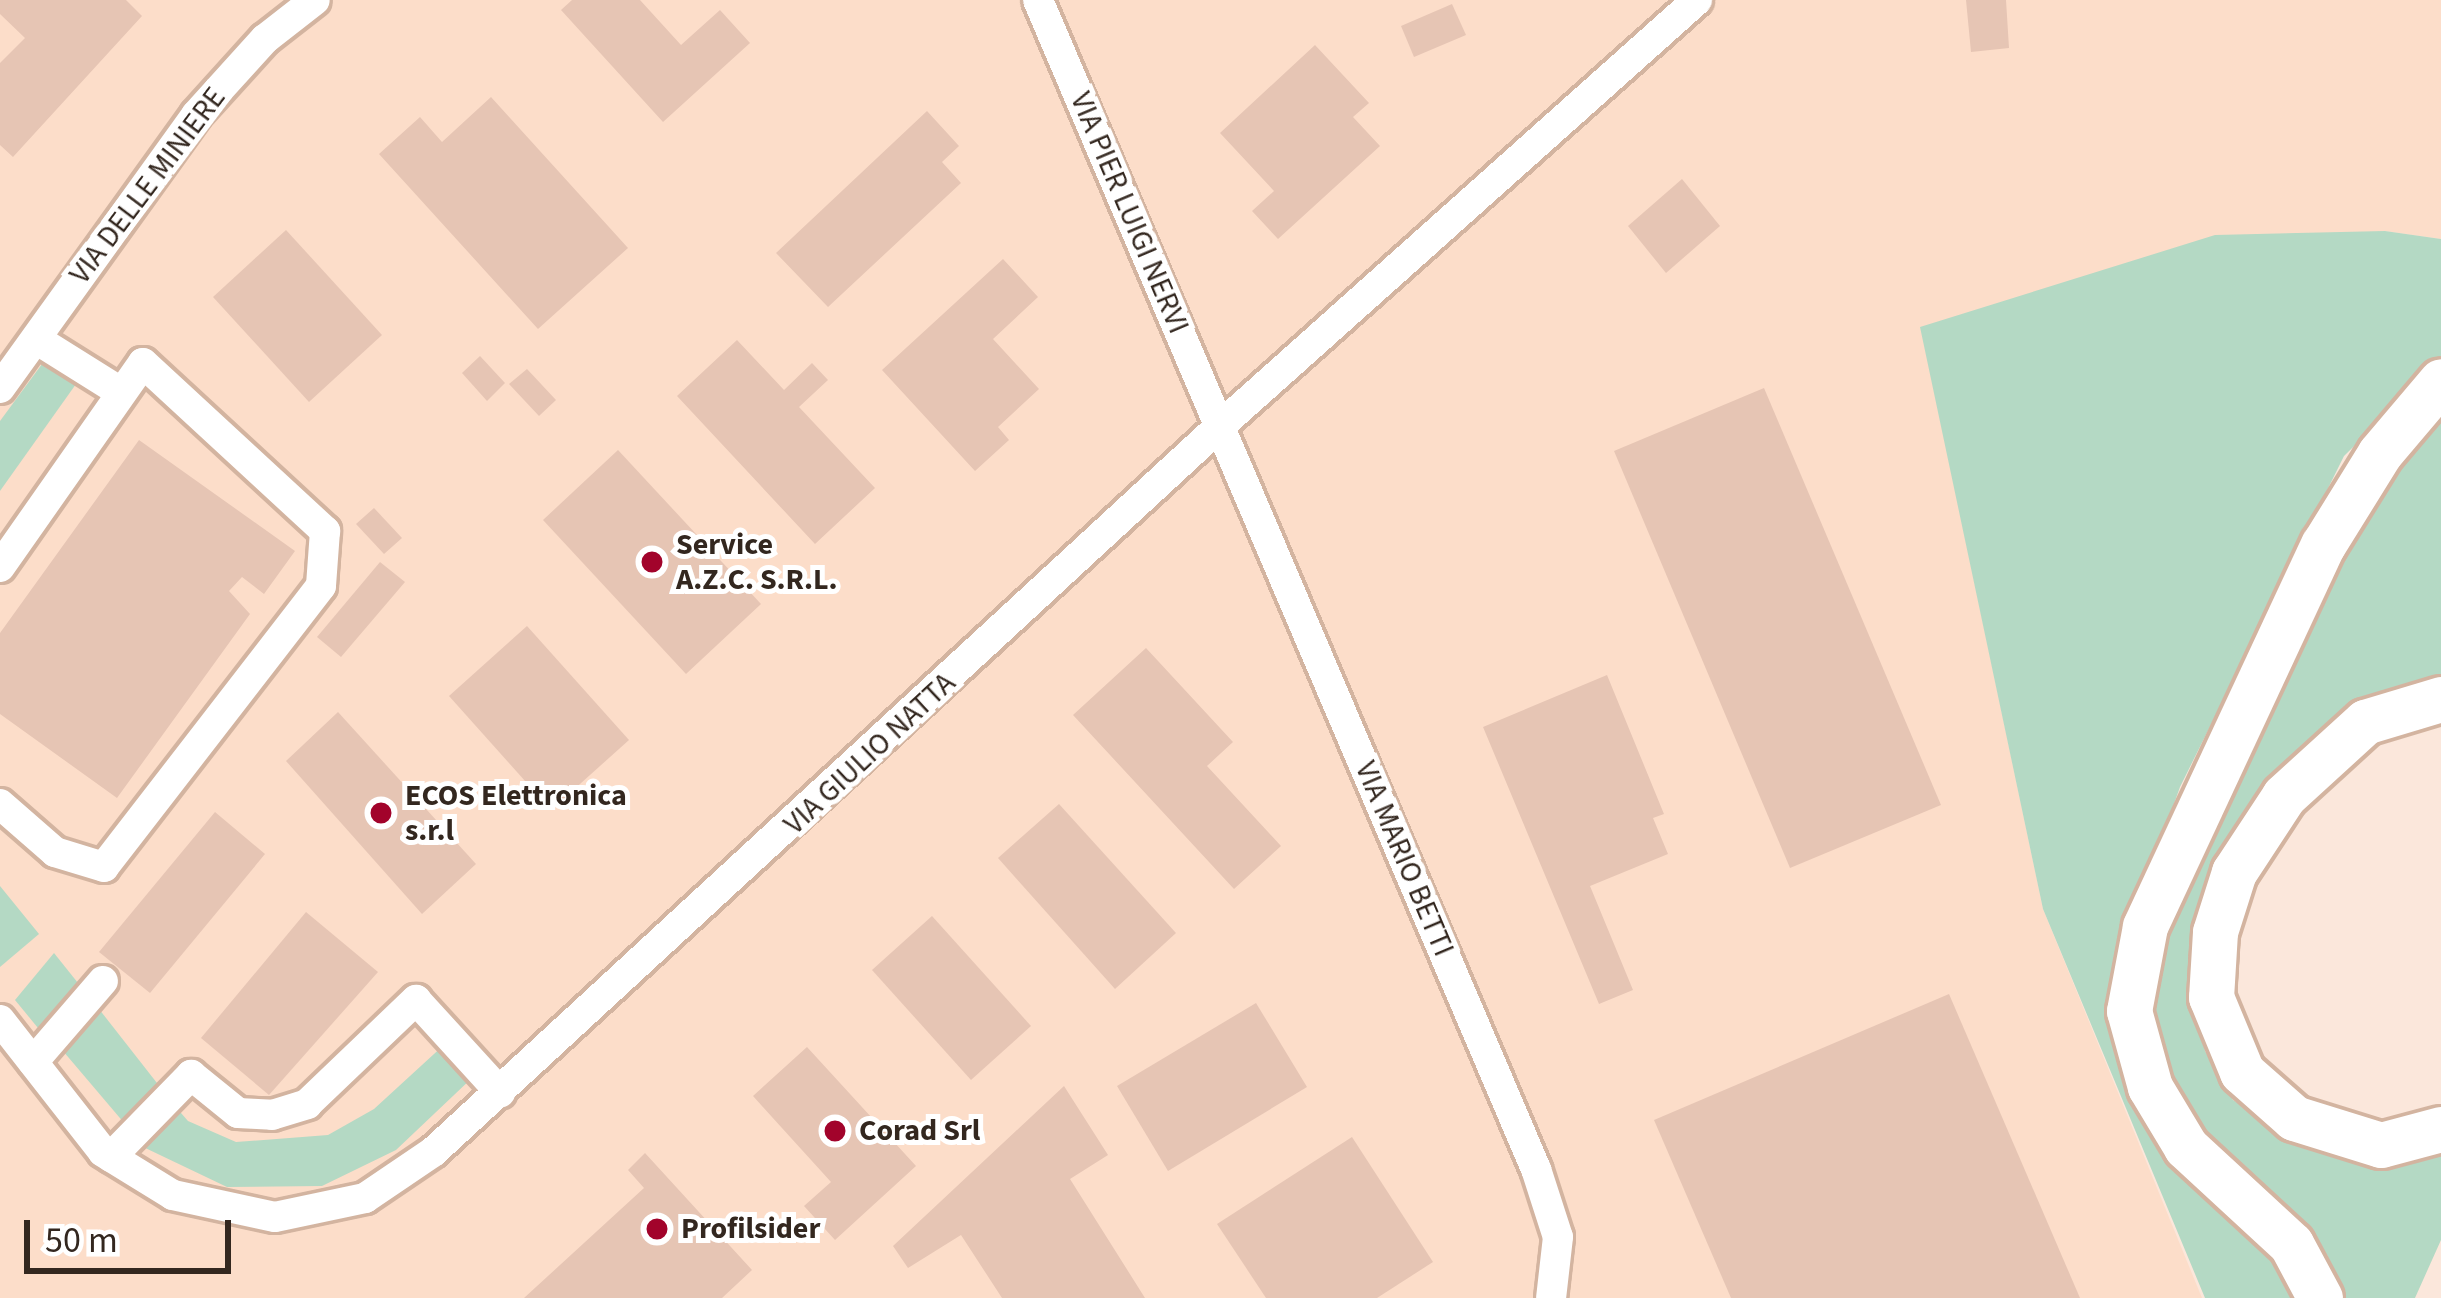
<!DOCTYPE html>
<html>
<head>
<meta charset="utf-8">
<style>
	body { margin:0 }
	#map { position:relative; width:2441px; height:1298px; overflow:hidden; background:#fbe7db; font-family:"Source Sans 3",sans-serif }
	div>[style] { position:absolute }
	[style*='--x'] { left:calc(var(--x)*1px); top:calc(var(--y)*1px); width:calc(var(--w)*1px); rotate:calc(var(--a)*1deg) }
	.built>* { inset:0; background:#fcddc9 }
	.green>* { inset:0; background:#b4d9c4 }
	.building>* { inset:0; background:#e6c5b4 }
	.roads { filter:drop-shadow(3px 0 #d3b4a0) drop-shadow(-3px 0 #d3b4a0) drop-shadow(0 3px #d3b4a0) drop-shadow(0 -3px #d3b4a0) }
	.minor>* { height:30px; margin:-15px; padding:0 15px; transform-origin:15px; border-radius:15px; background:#fff }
	.highway>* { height:45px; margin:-22.5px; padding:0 22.5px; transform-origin:22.5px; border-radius:22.5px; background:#fff }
	.dots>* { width:33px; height:33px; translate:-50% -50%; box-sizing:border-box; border:6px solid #fff; border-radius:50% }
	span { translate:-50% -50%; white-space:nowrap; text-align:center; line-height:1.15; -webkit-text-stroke:10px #fff; paint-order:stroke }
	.street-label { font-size:30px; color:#33271f }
	.poi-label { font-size:30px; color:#33271f; font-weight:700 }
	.left { translate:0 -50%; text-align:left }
	.scale { position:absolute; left:24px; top:1220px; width:207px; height:54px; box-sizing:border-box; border:6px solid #33271f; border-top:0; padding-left:15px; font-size:36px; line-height:42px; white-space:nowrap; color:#33271f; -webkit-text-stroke:9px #fff; paint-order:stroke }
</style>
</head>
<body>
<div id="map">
	<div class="built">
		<i style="clip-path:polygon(0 0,2441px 0,2441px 239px,2385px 231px,2028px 298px,1921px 328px,2043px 909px,2202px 1298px,0 1298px)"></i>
	</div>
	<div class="green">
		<i style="clip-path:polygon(2385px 231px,2441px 239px,2441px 361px,2344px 456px,2180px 787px,2114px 973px,2121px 1057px,2272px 1248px,2297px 1298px,2205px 1298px,2043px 909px,1920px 327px,2215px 235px)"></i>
		<i style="clip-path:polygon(45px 360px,81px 377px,0 491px,0 421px)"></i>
		<i style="clip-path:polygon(2441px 403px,2441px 677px,2314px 736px,2237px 823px,2206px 886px,2194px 973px,2205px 1051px,2233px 1100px,2315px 1148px,2441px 1152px,2441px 1240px,2415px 1298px,2343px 1298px,2327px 1255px,2173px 1096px,2153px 1049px,2148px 989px,2161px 920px,2341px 541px)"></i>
		<i style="clip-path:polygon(0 886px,39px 934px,0 967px)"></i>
		<i style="clip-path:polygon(54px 953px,78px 983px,38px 1028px,15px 1000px)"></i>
		<i style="clip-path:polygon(99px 1009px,164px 1092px,125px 1124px,63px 1051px)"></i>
		<i style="clip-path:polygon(446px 1043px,473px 1077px,396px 1150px,322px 1186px,227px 1187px,139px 1145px,174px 1105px,188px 1121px,236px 1142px,328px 1135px,374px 1109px)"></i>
	</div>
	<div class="building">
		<i style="clip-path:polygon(0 0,126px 0,142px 16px,13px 157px,0 145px,0 63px,25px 38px,0 14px)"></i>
		<i style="clip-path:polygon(572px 0,640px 0,681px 45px,720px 10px,750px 43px,663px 122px,561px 10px)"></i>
		<i style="clip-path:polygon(1966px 0,2006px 0,2009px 48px,1971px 52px)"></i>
		<i style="clip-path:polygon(1452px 4px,1466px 35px,1414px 57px,1401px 26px)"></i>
		<i style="clip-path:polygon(1315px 45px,1369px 103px,1353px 117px,1380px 146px,1278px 239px,1252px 211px,1274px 191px,1220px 133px)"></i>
		<i style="clip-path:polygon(491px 97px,628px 248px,538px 329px,379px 154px,420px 117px,442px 142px)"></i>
		<i style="clip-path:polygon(927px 111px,959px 146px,942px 162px,961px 183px,828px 307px,776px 253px)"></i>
		<i style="clip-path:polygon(1682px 179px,1720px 226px,1666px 273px,1628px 226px)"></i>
		<i style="clip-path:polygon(286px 230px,382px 335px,309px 402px,213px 297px)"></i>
		<i style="clip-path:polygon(1003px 259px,1038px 297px,993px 339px,1039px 389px,998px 427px,1009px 440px,975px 471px,882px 370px)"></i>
		<i style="clip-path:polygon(737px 340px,784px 390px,812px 363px,828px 380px,799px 407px,875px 488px,815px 544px,677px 396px)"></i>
		<i style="clip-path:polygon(480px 356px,505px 383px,487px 401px,462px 373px)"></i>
		<i style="clip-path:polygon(527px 369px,556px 400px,539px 416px,509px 384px)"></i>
		<i style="clip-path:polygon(1764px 388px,1941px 805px,1790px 868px,1614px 451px)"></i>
		<i style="clip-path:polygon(139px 440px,295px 551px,264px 594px,242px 577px,229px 591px,250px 614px,117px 798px,0 714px,0 633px)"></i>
		<i style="clip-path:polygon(618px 450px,761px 604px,686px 674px,543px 520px)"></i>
		<i style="clip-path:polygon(374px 508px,402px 538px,384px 554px,356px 524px)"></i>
		<i style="clip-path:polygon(380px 562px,405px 582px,341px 657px,317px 637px)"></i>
		<i style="clip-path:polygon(527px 626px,629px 740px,551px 810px,449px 696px)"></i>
		<i style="clip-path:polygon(1146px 648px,1233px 742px,1207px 766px,1281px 846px,1234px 889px,1073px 715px)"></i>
		<i style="clip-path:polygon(1607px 675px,1664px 814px,1653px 818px,1668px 854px,1590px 886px,1633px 990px,1599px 1004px,1483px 727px)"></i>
		<i style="clip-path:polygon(338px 712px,476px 864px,422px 914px,286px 761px)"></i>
		<i style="clip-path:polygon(1059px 804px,1176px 933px,1115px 989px,998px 858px)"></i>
		<i style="clip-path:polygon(215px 812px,265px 854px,150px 993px,99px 952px)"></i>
		<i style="clip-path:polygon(306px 912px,378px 972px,269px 1095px,201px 1038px)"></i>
		<i style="clip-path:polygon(932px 916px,1031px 1026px,971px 1080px,872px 970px)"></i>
		<i style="clip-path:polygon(1949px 994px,2080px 1298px,1731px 1298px,1654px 1120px)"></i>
		<i style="clip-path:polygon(1256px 1003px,1307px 1087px,1168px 1171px,1117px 1086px)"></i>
		<i style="clip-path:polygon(807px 1047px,916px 1166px,835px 1240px,804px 1206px,831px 1182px,753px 1096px)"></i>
		<i style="clip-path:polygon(1064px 1086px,1108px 1155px,1070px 1179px,1145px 1298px,1002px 1298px,961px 1235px,908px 1268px,893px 1246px)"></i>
		<i style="clip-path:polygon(1352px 1137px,1433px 1262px,1377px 1298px,1266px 1298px,1217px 1224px)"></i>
		<i style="clip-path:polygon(645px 1153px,752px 1270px,722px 1298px,524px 1298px,644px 1188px,628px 1170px)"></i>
	</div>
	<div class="roads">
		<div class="minor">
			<i style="--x:1038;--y:0;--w:1271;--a:66.93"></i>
			<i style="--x:1536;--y:1169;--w:71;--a:72.1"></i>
			<i style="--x:1558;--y:1237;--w:61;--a:96.5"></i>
			<i style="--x:36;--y:339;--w:98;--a:32.1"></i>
			<i style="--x:0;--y:388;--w:336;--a:-54.3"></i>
			<i style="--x:196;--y:115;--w:103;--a:-47.8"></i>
			<i style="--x:265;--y:39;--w:63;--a:-38"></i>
			<i style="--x:0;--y:567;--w:249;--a:-55"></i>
			<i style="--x:143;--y:363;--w:248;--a:42.7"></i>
			<i style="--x:325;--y:531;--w:55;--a:94.2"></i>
			<i style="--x:321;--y:586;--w:355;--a:127.7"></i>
			<i style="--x:104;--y:867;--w:51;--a:-163"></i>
			<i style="--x:55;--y:852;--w:73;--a:-138.9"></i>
			<i style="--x:0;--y:1020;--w:167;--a:52"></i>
			<i style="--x:103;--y:1152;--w:82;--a:31.6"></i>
			<i style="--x:173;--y:1195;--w:104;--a:12.2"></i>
			<i style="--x:275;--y:1217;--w:92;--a:-11.9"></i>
			<i style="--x:365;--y:1198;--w:82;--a:-34.1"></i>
			<i style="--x:433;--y:1152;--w:1069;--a:-42.69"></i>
			<i style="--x:1219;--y:427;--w:641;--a:-41.77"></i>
			<i style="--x:33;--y:1062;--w:107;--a:-49.2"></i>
			<i style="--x:111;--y:1157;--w:115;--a:-45.7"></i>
			<i style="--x:191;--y:1075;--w:60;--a:39"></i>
			<i style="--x:238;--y:1113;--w:34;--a:3"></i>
			<i style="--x:272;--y:1115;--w:37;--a:-17"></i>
			<i style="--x:307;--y:1104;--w:151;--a:-43.7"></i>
			<i style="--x:416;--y:1000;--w:125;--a:47.6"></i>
		</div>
		<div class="highway">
			<i style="--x:2441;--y:699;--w:79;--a:163.2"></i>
			<i style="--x:2365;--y:722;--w:110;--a:137.6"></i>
			<i style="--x:2284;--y:796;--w:91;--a:123.3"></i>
			<i style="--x:2234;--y:872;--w:63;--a:107.6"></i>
			<i style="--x:2215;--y:932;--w:65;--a:93.5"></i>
			<i style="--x:2211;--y:997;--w:81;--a:67.5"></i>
			<i style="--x:2242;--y:1072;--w:69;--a:41.5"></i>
			<i style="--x:2294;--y:1118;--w:91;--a:17.2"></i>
			<i style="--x:2381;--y:1145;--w:62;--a:-14.9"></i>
			<i style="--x:2320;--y:1298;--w:61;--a:-118.2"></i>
			<i style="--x:2291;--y:1244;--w:143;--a:-137.3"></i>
			<i style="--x:2186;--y:1147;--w:70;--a:-121"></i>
			<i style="--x:2150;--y:1087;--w:79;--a:-105.4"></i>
			<i style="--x:2129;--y:1011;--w:86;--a:-79.3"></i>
			<i style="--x:2145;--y:926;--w:421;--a:-65"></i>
			<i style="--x:2323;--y:545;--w:108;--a:-58.2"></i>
			<i style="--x:2380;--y:453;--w:94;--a:-49.7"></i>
		</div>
	</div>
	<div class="dots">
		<i style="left:652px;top:562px;background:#a2032b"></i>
		<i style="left:381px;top:813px;background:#a2032b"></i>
		<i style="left:835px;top:1131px;background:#a2032b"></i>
		<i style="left:657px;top:1229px;background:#a2032b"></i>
	</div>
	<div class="street-label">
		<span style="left:148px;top:186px;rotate:-53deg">VIA DELLE MINIERE</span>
		<span style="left:1129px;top:213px;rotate:67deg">VIA PIER LUIGI NERVI</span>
		<span style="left:870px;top:754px;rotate:-43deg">VIA GIULIO NATTA</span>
		<span style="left:1404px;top:859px;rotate:67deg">VIA MARIO BETTI</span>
	</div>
	<div class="poi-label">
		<span class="left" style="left:676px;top:562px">Service<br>A.Z.C. S.R.L.</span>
		<span class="left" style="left:405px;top:813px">ECOS Elettronica<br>s.r.l</span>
		<span class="left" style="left:859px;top:1131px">Corad Srl</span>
		<span class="left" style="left:681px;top:1229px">Profilsider</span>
	</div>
	<div class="scale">50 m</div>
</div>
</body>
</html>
